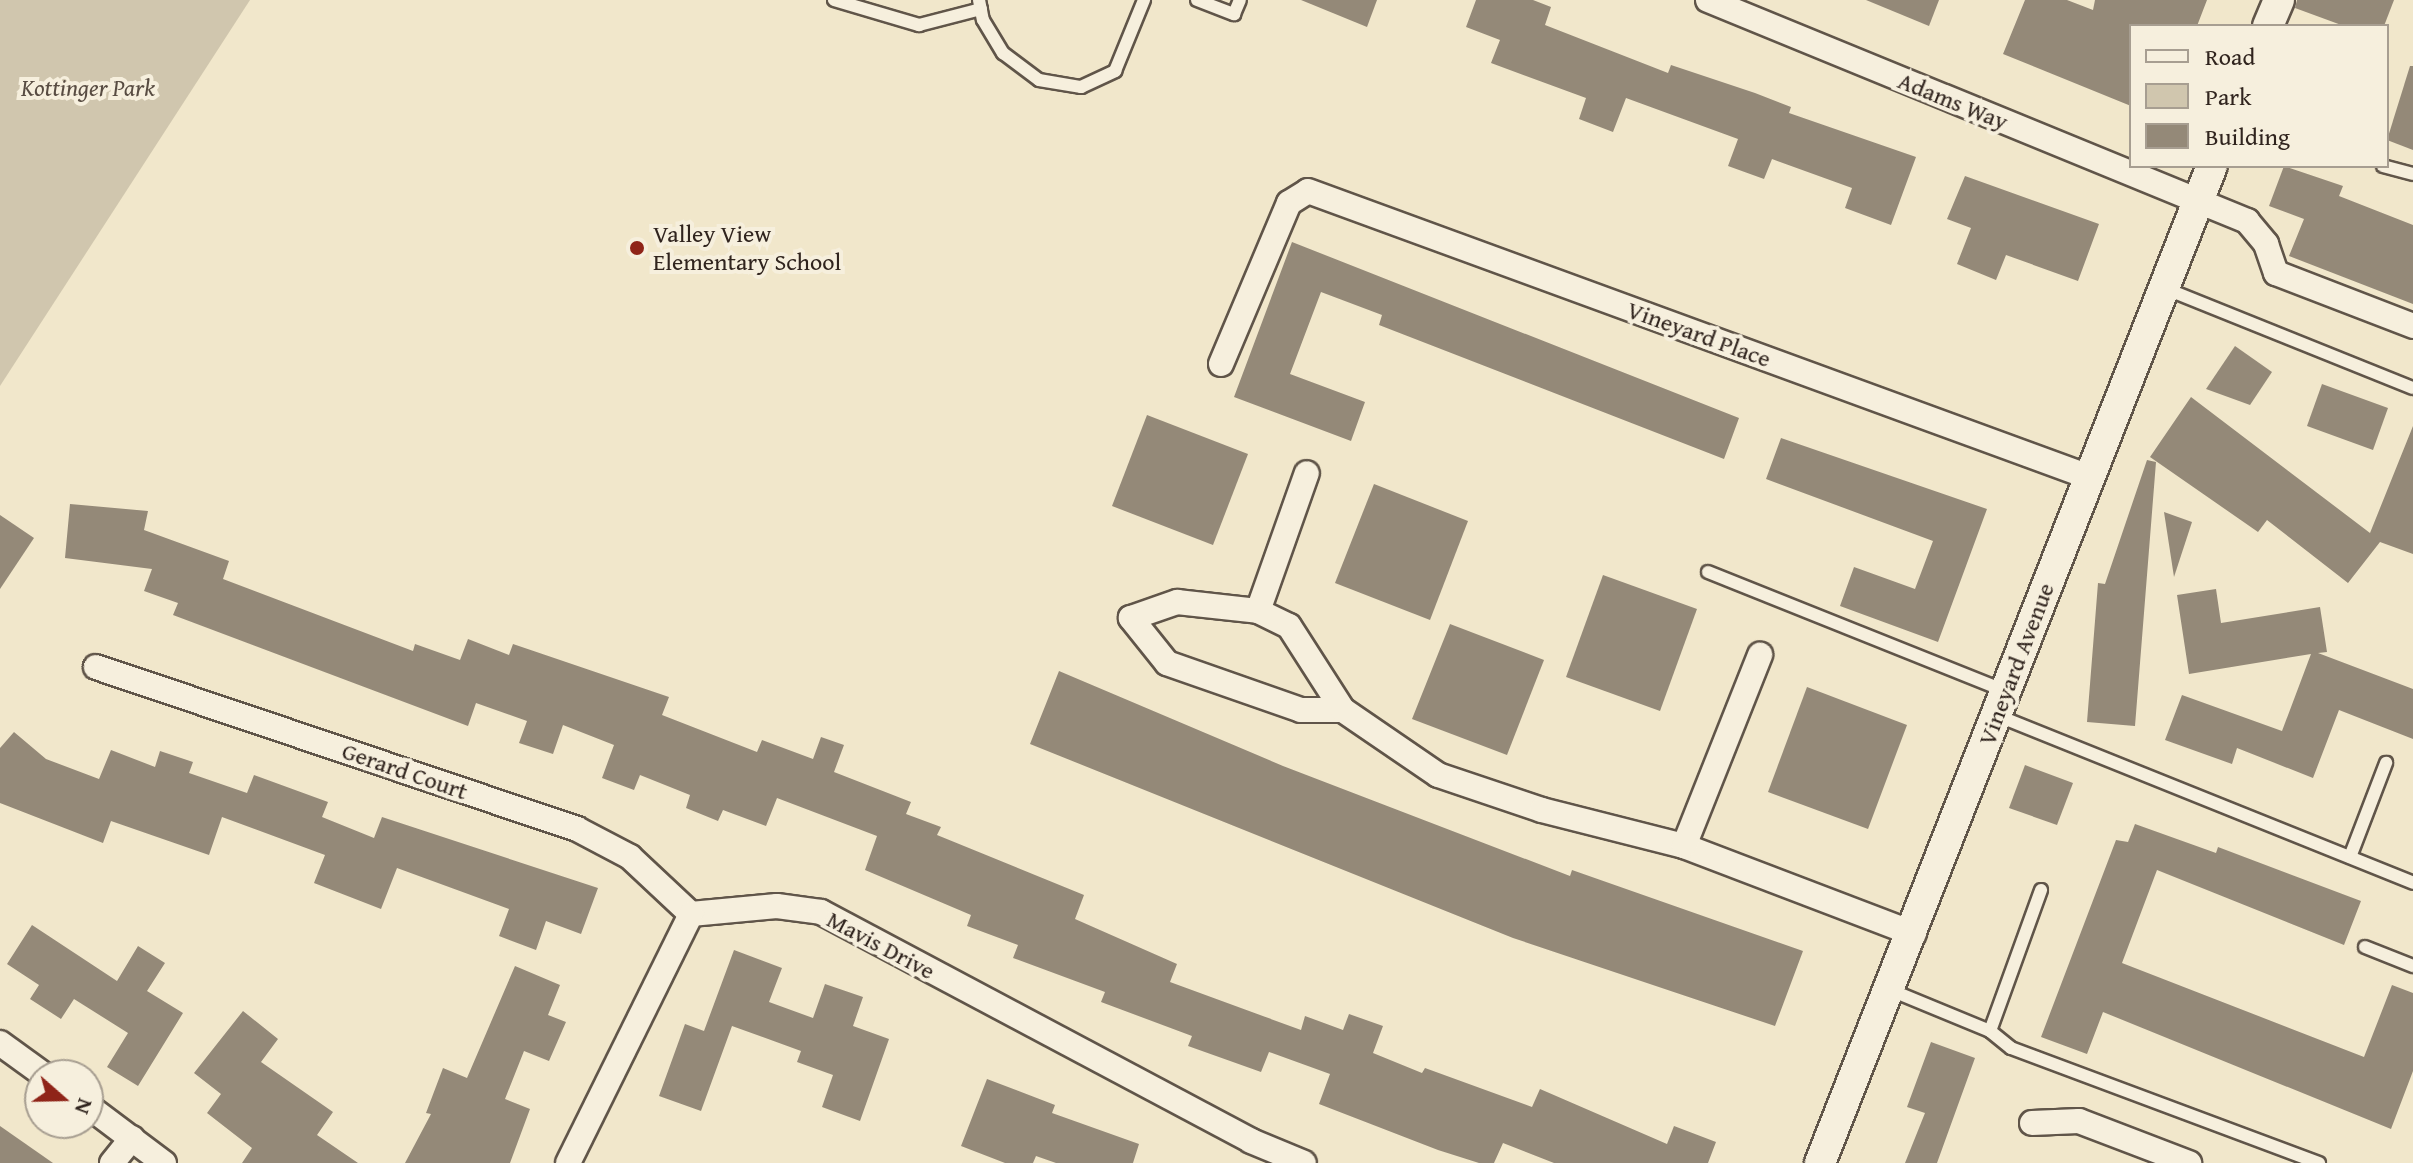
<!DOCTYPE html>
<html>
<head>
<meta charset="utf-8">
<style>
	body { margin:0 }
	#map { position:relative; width:2413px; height:1163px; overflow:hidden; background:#f1e7cb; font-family:"Gentium Book Plus",serif }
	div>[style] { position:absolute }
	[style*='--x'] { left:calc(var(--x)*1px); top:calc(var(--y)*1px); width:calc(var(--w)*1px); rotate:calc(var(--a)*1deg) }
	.green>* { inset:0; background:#d0c6ae }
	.building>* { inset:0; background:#948978 }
	.roads { filter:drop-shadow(2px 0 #605549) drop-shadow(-2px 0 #605549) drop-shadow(0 2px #605549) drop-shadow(0 -2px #605549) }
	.service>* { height:12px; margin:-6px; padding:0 6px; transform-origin:6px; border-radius:6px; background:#f6efdd }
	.minor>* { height:24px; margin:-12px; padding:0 12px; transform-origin:12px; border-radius:12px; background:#f6efdd }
	.tertiary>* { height:30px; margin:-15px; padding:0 15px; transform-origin:15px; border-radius:15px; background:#f6efdd }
	.dots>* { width:22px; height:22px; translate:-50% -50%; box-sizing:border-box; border:4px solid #f6efdd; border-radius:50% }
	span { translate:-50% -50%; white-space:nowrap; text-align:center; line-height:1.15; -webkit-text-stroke:8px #f6efdd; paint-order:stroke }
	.park-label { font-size:24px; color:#584c42; font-style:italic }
	.street-label { font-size:24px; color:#30241e }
	.poi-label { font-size:24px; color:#30241e }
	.left { translate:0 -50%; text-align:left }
	.legend { position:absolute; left:2129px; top:24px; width:260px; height:144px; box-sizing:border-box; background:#f6efdd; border:2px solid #a79e91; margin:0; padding:10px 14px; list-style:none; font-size:24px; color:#30241e }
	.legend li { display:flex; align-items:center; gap:16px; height:40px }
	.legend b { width:40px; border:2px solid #a79e91 }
	.north { position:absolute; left:24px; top:1059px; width:80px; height:80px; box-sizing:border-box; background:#f6efdd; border:2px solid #a79e91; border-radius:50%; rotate:110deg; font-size:22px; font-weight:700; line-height:32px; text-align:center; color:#30241e }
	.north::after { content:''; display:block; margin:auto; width:28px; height:36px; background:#8f2418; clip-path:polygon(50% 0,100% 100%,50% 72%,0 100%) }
</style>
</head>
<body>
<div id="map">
	<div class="green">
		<i style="clip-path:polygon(0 0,250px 0,0 386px)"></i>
	</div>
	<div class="building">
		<i style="clip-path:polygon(1301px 0,1377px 0,1367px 27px)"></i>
		<i style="clip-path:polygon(1476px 0,1533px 0,1551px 7px,1545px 25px,1668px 73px,1671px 65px,1755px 93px,1791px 107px,1789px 113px,1916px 157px,1891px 225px,1845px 208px,1852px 188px,1772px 159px,1764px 179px,1728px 166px,1738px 139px,1626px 98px,1613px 132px,1579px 119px,1586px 98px,1491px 63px,1500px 40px,1466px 27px)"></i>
		<i style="clip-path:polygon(1866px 0,1939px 0,1929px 26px)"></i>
		<i style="clip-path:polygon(2025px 0,2067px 0,2093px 10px,2095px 0,2207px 0,2197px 26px,2131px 26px,2131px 106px,2003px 54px)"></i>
		<i style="clip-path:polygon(2297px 0,2394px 0,2384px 26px,2344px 26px,2295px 8px)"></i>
		<i style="clip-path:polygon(2410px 66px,2413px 66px,2413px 150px,2387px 140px)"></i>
		<i style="clip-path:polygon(2284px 166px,2343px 186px,2339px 196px,2413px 225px,2413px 304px,2289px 256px,2304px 219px,2269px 206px)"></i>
		<i style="clip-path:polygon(1965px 176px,2099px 224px,2078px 281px,2006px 255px,1996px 280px,1957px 264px,1971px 228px,1947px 219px)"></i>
		<i style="clip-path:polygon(1292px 242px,1739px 418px,1724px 459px,1379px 325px,1382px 315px,1321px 292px,1290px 374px,1365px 402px,1351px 441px,1234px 397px)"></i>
		<i style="clip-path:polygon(2235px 346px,2272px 372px,2250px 405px,2206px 389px)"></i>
		<i style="clip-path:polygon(2322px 384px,2388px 408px,2373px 450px,2307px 426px)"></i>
		<i style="clip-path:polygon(2191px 397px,2370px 533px,2413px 426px,2413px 554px,2380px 542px,2348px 583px,2267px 520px,2258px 532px,2150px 457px)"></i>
		<i style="clip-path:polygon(1147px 415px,1248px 454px,1213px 545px,1112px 506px)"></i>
		<i style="clip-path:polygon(1781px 438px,1987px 509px,1938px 642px,1840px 606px,1854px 567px,1915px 589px,1933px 541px,1766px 479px)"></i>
		<i style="clip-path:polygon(2147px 460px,2156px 462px,2135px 726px,2087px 722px,2098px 583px,2105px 584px)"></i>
		<i style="clip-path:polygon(1374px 484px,1468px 521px,1430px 620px,1335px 583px)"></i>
		<i style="clip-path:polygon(70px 504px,148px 511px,144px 530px,229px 561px,223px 579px,413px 651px,415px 644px,460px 660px,468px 639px,509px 655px,513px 644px,669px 697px,662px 715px,757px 752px,762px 740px,813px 759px,821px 737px,844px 745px,834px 772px,911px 802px,906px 814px,941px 827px,937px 835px,1084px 895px,1075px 919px,1177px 964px,1170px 982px,1301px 1030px,1305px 1016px,1343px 1030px,1349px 1014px,1383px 1026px,1373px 1053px,1422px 1073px,1425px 1068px,1532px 1107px,1540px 1089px,1667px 1144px,1674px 1126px,1716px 1142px,1708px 1163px,1554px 1163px,1503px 1143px,1494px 1163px,1479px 1163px,1438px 1150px,1319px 1104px,1330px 1074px,1269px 1052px,1261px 1072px,1188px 1046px,1192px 1036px,1101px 1002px,1105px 992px,1013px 958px,1018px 945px,967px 926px,971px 915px,865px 870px,877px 836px,777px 798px,766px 826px,723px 810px,718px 821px,686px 808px,690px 795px,640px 775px,634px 790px,602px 778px,614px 745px,563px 725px,553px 754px,519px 743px,527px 721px,476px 703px,468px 726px,173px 615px,178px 603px,144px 591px,152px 569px,65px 558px)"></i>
		<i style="clip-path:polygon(2164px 512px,2192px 522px,2174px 577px)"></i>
		<i style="clip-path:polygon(0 515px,34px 538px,0 589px)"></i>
		<i style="clip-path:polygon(1603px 575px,1697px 609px,1660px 711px,1566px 677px)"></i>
		<i style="clip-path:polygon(2216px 589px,2221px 623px,2320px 607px,2327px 652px,2318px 653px,2413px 689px,2413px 739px,2339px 710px,2313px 778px,2237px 748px,2232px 764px,2165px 740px,2182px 695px,2282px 731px,2311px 654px,2189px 674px,2177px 595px)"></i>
		<i style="clip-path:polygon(1450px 624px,1544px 660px,1507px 755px,1412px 719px)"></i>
		<i style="clip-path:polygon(1059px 671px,1283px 766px,1570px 876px,1572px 870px,1803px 951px,1775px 1026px,1513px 938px,1030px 744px)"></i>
		<i style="clip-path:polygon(1807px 687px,1907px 725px,1868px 829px,1768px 792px)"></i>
		<i style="clip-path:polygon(14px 732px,46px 759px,99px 779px,111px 750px,155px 767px,160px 751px,193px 762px,189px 773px,247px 793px,254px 775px,328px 802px,322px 817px,374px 838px,382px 817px,598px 888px,581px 934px,546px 921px,536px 950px,499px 936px,509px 909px,397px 868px,381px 909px,314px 883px,325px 855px,222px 817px,209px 855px,111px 821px,103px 843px,0 803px,0 748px)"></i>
		<i style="clip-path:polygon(2025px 765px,2073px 783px,2057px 825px,2009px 808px)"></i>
		<i style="clip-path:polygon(2135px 824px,2216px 853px,2218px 847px,2361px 901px,2344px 945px,2157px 870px,2122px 963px,2364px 1057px,2392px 985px,2413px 993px,2413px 1071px,2391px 1129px,2103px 1012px,2087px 1054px,2041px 1037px,2116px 840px,2128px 842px)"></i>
		<i style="clip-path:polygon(32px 925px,117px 981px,138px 946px,165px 963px,147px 991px,183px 1013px,138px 1086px,107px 1067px,128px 1033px,74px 999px,61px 1019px,30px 999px,39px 985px,7px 964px)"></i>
		<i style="clip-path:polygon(734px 950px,782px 968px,769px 1002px,813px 1018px,825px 984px,863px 997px,853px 1026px,889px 1039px,860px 1121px,822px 1107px,833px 1075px,797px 1062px,801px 1051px,732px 1026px,701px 1111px,659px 1096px,685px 1024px,704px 1031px)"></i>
		<i style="clip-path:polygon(515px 966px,560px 985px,548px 1015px,566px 1022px,549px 1061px,524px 1051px,505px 1099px,530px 1109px,510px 1163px,405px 1163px,431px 1114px,426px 1113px,443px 1068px,467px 1078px)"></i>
		<i style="clip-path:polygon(243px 1011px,278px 1039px,261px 1062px,333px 1112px,317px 1135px,358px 1163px,242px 1163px,252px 1148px,207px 1113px,221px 1094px,194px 1073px)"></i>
		<i style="clip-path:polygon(1931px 1042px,1975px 1058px,1937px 1163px,1905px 1163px,1925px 1113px,1907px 1107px)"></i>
		<i style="clip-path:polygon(987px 1079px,1055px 1105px,1052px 1113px,1139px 1144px,1133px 1163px,1056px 1163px,1036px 1156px,1033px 1163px,1005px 1163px,961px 1146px)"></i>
		<i style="clip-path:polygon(0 1126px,53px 1163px,0 1163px)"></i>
	</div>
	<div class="roads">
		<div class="service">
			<i style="--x:834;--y:0;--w:89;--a:16.4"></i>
			<i style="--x:919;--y:25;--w:64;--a:-14.5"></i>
			<i style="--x:979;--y:0;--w:20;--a:79"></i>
			<i style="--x:983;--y:20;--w:39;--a:59"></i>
			<i style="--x:1003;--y:53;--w:45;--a:36.9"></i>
			<i style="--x:1039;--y:80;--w:43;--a:9.5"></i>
			<i style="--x:1081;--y:87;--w:38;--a:-25"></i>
			<i style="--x:1115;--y:71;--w:77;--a:-67.8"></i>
			<i style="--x:1197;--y:0;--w:40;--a:21"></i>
			<i style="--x:1234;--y:14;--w:15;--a:-67"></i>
			<i style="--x:2383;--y:166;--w:31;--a:15"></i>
			<i style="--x:2164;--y:288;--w:268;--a:21.9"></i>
			<i style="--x:1708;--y:572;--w:320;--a:21.8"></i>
			<i style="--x:1996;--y:715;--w:450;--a:21.9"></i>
			<i style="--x:2350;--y:857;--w:101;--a:-69"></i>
			<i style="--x:2365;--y:947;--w:52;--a:21.6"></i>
			<i style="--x:1893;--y:991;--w:105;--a:22.4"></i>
			<i style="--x:1990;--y:1031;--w:27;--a:39"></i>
			<i style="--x:2011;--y:1048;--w:329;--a:20.5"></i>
			<i style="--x:1990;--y:1031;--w:150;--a:-70.1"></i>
		</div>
		<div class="minor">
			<i style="--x:1708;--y:0;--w:583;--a:22.29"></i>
			<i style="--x:2247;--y:221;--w:30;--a:50"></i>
			<i style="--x:2266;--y:244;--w:31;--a:71"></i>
			<i style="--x:2276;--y:273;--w:147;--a:21.1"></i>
			<i style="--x:1221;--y:364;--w:175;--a:-67.1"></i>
			<i style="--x:1289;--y:203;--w:22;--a:-32"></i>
			<i style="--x:1308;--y:191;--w:832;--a:20.11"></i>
			<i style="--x:1258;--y:611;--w:146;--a:-70.5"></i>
			<i style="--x:96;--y:667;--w:508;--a:18.61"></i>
			<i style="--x:577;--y:829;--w:60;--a:27.8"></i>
			<i style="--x:630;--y:857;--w:83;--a:43.1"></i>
			<i style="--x:1343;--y:710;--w:42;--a:180"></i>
			<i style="--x:1301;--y:710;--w:142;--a:-160.7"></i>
			<i style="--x:1167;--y:663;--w:58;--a:-128.7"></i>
			<i style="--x:1131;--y:618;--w:49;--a:-19.2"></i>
			<i style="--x:1177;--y:602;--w:81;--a:6.3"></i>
			<i style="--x:1258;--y:611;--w:34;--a:26"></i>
			<i style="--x:1289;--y:626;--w:100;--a:57.3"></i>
			<i style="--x:1343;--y:710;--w:115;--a:34.4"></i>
			<i style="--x:1438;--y:775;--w:110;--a:18.6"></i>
			<i style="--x:1542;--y:810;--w:146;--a:14.2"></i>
			<i style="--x:1684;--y:846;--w:246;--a:20.9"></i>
			<i style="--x:1684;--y:846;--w:206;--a:-68.3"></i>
			<i style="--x:691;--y:914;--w:86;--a:-5.3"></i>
			<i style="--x:777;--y:906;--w:44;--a:7.8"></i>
			<i style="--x:821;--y:912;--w:487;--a:28"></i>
			<i style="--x:1251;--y:1141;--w:57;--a:22.5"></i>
			<i style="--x:0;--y:1043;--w:54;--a:36"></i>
			<i style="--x:88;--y:1106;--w:95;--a:36.9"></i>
			<i style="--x:2032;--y:1123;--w:47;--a:-2.4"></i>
			<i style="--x:2079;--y:1121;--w:118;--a:20.9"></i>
			<i style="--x:112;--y:1163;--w:32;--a:-51"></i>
			<i style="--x:568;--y:1163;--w:278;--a:-63.7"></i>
		</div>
		<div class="tertiary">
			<i style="--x:2268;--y:26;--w:28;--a:-67"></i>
			<i style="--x:1820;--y:1163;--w:1071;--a:-68.54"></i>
		</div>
	</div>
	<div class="dots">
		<i style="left:637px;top:248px;background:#8f2418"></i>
	</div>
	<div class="park-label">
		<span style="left:88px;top:88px">Kottinger Park</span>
	</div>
	<div class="street-label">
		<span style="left:1953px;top:101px;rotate:22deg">Adams Way</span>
		<span style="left:1699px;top:334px;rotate:20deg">Vineyard Place</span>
		<span style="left:2016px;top:664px;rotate:-69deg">Vineyard Avenue</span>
		<span style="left:405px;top:771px;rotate:19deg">Gerard Court</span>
		<span style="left:881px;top:945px;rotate:28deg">Mavis Drive</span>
	</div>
	<div class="poi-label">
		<span class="left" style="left:653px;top:248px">Valley View<br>Elementary School</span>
	</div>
	<ul class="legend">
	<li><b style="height:10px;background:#f6efdd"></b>Road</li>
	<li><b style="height:22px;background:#d0c6ae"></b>Park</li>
	<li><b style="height:22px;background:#948978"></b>Building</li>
	</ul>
	<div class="north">N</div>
</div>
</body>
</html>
